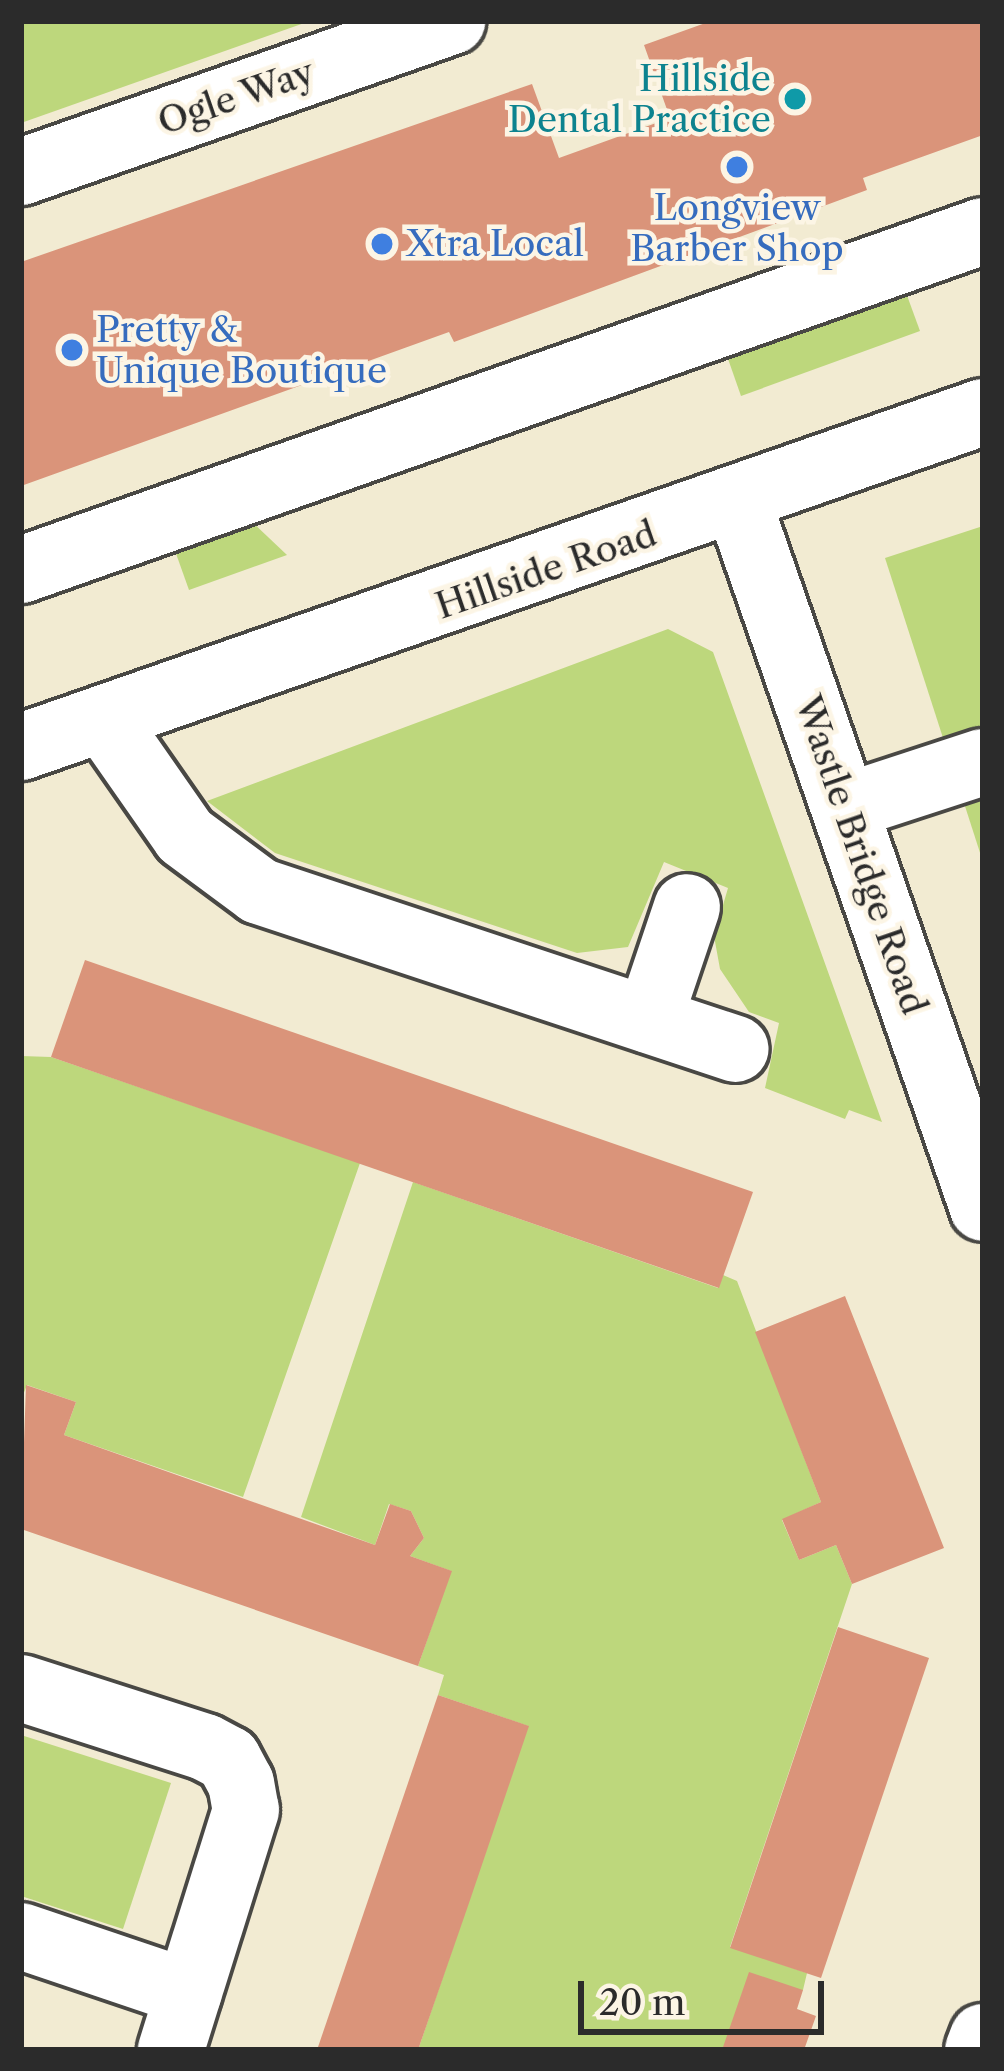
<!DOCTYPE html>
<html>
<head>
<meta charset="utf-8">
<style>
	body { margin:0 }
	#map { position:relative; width:1004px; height:2071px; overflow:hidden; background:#f2ebd2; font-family:"Libre Caslon Text",serif }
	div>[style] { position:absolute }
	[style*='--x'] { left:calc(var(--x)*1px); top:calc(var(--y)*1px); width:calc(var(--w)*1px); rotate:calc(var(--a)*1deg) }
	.green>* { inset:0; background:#bdd77c }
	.building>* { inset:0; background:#da947a }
	.roads { filter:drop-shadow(3px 0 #494844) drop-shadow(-3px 0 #494844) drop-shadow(0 3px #494844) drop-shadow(0 -3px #494844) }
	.minor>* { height:66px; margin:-33px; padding:0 33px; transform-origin:33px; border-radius:33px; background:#fff }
	.dots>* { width:33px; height:33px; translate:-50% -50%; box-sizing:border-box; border:6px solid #fcf5e5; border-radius:50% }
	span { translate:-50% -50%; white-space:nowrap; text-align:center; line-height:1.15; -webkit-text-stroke:9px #fcf5e5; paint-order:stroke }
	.culture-label { font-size:36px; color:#0d838f }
	.right { translate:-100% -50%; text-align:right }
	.street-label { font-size:36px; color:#2b2b2b }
	.shop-label { font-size:36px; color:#366cbe }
	.left { translate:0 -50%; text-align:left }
	.frame { position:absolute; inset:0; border:24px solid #2b2b2b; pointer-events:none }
	.scale { position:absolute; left:578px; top:1981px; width:246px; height:54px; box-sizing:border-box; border:6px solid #2b2b2b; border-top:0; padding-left:15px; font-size:36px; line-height:42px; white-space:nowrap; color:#2b2b2b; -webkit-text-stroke:9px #fcf5e5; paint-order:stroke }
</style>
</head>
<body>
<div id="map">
	<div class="green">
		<i style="clip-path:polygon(21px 21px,310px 21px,21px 123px)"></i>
		<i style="clip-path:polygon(905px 290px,920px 331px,741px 396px,727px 356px)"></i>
		<i style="clip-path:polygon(251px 521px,287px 555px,189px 590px,174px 548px)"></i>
		<i style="clip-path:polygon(983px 526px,983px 862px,885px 558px)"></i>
		<i style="clip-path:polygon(668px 629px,713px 652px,882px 1122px,849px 1110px,845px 1119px,765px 1088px,779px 1023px,749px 1012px,720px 969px,714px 936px,728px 888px,664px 862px,628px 947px,577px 953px,275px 853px,207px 801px)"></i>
		<i style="clip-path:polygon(21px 1056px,51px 1057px,360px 1163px,243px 1497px,64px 1435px,76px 1402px,27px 1385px,21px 1400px)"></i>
		<i style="clip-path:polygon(413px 1182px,718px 1288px,723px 1275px,737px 1281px,821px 1502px,782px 1520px,799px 1560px,836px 1545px,852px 1584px,730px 1947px,807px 1973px,803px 1990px,722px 2050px,418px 2050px,528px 1726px,438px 1695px,444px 1675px,418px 1666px,451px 1571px,410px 1556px,424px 1538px,411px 1511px,389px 1504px,375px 1545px,301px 1517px)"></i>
		<i style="clip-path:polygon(21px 1735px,171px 1783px,123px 1929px,21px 1896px)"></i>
	</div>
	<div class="building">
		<i style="clip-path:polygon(711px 21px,983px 21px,983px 135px,863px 178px,867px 190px,454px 342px,449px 332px,21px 486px,21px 262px,532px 84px,559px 158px,670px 118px,644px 45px)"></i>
		<i style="clip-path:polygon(85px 960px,753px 1192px,719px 1288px,51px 1057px)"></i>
		<i style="clip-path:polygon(845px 1296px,944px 1548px,852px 1584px,836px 1545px,799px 1560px,782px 1519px,821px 1502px,755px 1332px)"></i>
		<i style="clip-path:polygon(26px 1385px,76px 1402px,64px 1435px,375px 1545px,390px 1504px,411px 1511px,424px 1538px,410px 1556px,452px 1571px,418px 1666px,21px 1529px)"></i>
		<i style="clip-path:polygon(838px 1627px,929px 1658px,821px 1978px,730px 1948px)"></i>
		<i style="clip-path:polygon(438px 1695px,529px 1726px,469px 1903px,418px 2050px,317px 2050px)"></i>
		<i style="clip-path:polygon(749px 1972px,803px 1990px,797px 2009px,816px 2016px,804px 2050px,722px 2050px)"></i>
	</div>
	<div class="roads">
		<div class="minor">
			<i style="--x:21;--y:172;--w:457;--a:-19.3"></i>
			<i style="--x:738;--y:502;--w:747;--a:70.86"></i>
			<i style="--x:21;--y:570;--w:1020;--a:-19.41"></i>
			<i style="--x:107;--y:724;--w:136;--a:55.1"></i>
			<i style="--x:185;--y:836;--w:92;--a:36.6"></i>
			<i style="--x:259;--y:891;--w:502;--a:18.33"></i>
			<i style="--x:21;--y:747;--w:1019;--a:-19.2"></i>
			<i style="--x:845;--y:807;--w:145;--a:-18.1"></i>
			<i style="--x:649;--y:1020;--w:119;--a:-71.4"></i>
			<i style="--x:21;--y:1688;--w:193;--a:17.8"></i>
			<i style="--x:205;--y:1747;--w:26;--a:28"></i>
			<i style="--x:228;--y:1759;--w:27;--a:62"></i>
			<i style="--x:241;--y:1783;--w:27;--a:80"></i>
			<i style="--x:246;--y:1810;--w:251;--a:107.4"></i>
			<i style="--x:21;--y:1936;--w:177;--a:18.7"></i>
			<i style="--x:978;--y:2050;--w:14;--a:-69"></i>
		</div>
	</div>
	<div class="dots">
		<i style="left:795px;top:99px;background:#0f9aa8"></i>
		<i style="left:737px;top:167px;background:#3f7fe0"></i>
		<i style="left:382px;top:244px;background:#3f7fe0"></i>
		<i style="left:72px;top:350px;background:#3f7fe0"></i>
	</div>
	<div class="culture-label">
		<span class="right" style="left:771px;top:99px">Hillside<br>Dental Practice</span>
	</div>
	<div class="street-label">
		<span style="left:236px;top:97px;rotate:-19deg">Ogle Way</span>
		<span style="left:546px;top:570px;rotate:-19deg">Hillside Road</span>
		<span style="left:861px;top:855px;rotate:71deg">Wastle Bridge Road</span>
	</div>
	<div class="shop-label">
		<span style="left:737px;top:228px">Longview<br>Barber Shop</span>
		<span class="left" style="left:406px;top:244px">Xtra Local</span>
		<span class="left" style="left:96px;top:350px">Pretty &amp;<br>Unique Boutique</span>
	</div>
	<div class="frame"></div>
	<div class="scale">20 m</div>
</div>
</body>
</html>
